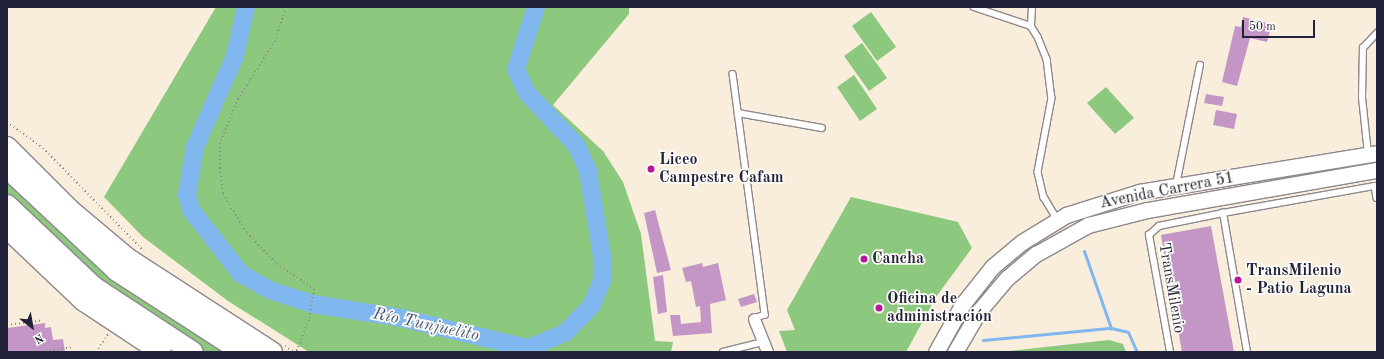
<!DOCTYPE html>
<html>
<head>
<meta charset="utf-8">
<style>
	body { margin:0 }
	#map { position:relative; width:1384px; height:359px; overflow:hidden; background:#f9eddc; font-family:"Old Standard TT",serif }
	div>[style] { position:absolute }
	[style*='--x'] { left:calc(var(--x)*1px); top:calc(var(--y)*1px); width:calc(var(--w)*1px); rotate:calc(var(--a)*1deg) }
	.green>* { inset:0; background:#8cc97f }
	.stream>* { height:3px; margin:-1.5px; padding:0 1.5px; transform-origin:1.5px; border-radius:1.5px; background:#80b7ef }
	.river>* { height:18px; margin:-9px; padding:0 9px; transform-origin:9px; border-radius:9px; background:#80b7ef }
	.building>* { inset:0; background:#c496c6 }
	.path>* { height:2px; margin-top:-1px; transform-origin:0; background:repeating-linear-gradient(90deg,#8e888c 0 1px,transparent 0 4px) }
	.roads { filter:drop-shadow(1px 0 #8e888c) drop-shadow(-1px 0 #8e888c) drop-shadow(0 1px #8e888c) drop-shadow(0 -1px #8e888c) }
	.lane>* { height:5.5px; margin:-2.75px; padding:0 2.75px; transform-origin:2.75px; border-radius:2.75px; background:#fff }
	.street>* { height:11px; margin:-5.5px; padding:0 5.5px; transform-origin:5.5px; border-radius:5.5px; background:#fff }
	.secondary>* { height:15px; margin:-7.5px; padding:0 7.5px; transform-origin:7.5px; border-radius:7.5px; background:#fff }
	.highway>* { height:20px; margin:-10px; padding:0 10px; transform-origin:10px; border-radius:10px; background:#fff }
	.dots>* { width:11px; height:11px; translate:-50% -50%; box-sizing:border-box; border:2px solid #fdfcf7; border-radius:50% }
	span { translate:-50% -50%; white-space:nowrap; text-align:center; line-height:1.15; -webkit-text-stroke:3.5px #fdfcf7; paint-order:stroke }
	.poi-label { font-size:16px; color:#22223b; font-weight:700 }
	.left { translate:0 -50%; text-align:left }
	.street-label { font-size:16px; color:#22223b }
	.water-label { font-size:17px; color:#43567a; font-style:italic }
	.frame { position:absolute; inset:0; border:8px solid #22223b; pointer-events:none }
	.north { position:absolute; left:12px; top:307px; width:40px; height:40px; -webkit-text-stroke:3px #fdfcf7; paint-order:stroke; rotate:149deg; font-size:11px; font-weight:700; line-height:16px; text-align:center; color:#22223b }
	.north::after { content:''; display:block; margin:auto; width:14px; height:18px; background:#22223b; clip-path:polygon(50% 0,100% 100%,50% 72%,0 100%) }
	.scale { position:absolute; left:1242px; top:20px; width:73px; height:18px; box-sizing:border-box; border:2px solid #22223b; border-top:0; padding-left:5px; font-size:12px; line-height:14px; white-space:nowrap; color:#22223b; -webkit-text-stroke:3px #fdfcf7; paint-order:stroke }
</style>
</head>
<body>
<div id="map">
	<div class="green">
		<i style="clip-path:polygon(216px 7px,629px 7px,629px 14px,553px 105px,603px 151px,623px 182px,641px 234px,655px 341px,673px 342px,671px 352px,309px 352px,228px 301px,143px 237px,104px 197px)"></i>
		<i style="clip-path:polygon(871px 12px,896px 47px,877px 61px,852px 26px)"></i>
		<i style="clip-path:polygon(862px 43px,887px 78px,869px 91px,844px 56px)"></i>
		<i style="clip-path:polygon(854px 75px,877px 109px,860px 121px,837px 87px)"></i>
		<i style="clip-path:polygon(1106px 87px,1134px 118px,1115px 134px,1087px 103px)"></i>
		<i style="clip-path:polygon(7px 177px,234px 352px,204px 352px,102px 285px,7px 198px)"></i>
		<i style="clip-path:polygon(851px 197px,958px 222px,972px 248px,936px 297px,906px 352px,787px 352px,779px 331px,795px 330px,787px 310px)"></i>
		<i style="clip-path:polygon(1109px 340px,1123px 344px,1126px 352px,1000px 352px)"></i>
	</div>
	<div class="stream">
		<i style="--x:1084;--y:251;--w:82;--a:70.7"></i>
		<i style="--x:983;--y:340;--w:129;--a:-5.4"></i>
		<i style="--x:1111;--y:328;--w:17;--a:13"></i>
		<i style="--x:1128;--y:332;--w:22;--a:66"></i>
	</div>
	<div class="river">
		<i style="--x:246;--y:7;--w:50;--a:102.7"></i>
		<i style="--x:235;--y:56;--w:99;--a:113.7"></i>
		<i style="--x:195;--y:147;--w:49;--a:99.5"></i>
		<i style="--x:187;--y:195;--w:17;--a:73"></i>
		<i style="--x:192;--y:211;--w:80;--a:52.1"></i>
		<i style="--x:241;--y:274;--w:35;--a:29"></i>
		<i style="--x:272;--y:291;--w:43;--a:17.6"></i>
		<i style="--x:313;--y:304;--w:89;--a:9"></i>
		<i style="--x:401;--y:318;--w:130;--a:13.3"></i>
		<i style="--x:528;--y:348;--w:40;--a:-22"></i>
		<i style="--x:565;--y:333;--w:39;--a:-46"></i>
		<i style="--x:592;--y:305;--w:27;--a:-68"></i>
		<i style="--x:602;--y:280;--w:24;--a:-90"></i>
		<i style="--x:602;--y:256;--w:86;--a:-99.4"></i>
		<i style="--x:588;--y:171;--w:27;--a:-114"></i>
		<i style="--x:577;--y:146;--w:73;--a:-133.3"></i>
		<i style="--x:527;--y:93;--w:26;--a:-115"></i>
		<i style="--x:516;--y:69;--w:65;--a:-72.1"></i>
	</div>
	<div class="building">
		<i style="clip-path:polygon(1243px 17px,1272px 24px,1267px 42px,1250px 38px,1237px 86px,1222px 82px,1235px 26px,1241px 27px)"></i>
		<i style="clip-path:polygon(1206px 94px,1224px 97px,1222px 106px,1204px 103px)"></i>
		<i style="clip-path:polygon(1216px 110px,1237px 114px,1234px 129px,1213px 125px)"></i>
		<i style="clip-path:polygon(655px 210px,671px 270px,657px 273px,644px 213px)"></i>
		<i style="clip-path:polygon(1211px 226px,1234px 352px,1182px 352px,1161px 235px)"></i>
		<i style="clip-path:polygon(702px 263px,703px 267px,718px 263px,726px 300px,710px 304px,712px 333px,673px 336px,670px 315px,680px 315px,681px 324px,701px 322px,700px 306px,696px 307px,691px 281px,686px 282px,682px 268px)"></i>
		<i style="clip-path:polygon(663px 275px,667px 312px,658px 314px,653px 277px)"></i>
		<i style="clip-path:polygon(754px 294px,757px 302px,741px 307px,738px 299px)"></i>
		<i style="clip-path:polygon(45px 323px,45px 328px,51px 327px,53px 340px,63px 339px,65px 352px,7px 352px,7px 328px)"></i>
	</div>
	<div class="path">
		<i style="--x:286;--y:7;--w:36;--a:108"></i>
		<i style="--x:275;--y:41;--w:69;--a:122.5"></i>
		<i style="--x:238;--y:99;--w:48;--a:112.2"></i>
		<i style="--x:220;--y:143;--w:25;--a:90"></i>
		<i style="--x:220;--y:168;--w:26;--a:83"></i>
		<i style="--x:223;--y:194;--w:46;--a:58.4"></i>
		<i style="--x:247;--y:233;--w:43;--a:45.9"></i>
		<i style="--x:277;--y:264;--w:45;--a:34"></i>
		<i style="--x:314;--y:289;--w:31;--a:99"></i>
		<i style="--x:309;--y:320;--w:35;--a:112"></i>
		<i style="--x:7;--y:122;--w:44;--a:35.8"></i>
		<i style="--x:43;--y:148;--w:144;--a:45.6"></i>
		<i style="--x:7;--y:325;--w:34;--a:-7"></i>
		<i style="--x:285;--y:346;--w:11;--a:34"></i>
		<i style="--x:42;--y:352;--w:30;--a:-9"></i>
		<i style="--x:96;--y:352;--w:23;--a:-56"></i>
	</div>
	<div class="roads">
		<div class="lane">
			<i style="--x:974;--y:7;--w:60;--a:18.4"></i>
			<i style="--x:1031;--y:26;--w:13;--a:58"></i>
			<i style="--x:1038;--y:37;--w:24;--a:68"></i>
			<i style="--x:1047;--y:59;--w:39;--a:83"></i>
			<i style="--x:1052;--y:98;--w:75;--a:100.7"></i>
			<i style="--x:1038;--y:172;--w:26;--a:77"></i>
			<i style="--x:1044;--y:197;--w:27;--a:59"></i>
			<i style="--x:1031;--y:26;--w:19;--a:-87"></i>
			<i style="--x:733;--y:74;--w:243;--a:82.4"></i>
			<i style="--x:765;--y:315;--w:12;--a:160"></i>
			<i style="--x:738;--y:113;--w:85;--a:10.1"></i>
			<i style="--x:1368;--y:154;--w:56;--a:-96.1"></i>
			<i style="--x:1362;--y:98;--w:50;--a:-88.9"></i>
			<i style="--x:1363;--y:48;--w:21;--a:-47"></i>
			<i style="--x:1176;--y:185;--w:122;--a:-78.7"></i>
			<i style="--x:723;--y:352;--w:41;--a:-14"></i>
			<i style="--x:1170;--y:352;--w:119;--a:-100.2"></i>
			<i style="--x:1149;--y:235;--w:13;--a:-42"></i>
			<i style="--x:1159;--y:226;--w:65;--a:-11.5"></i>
			<i style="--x:1247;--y:352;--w:141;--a:-99.8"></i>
			<i style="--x:1223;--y:213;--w:154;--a:-10.1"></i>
			<i style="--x:1375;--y:186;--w:12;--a:81"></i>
		</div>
		<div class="street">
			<i style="--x:754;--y:319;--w:35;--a:68"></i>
		</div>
		<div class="secondary">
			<i style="--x:936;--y:352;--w:54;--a:-61"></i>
			<i style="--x:962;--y:305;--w:48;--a:-51.7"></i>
			<i style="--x:992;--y:267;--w:39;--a:-40"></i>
			<i style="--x:1022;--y:242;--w:52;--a:-31.5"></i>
			<i style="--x:1066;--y:215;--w:77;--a:-17.5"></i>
			<i style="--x:1139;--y:192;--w:241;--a:-9.3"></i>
			<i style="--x:955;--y:352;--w:48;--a:-59.7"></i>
			<i style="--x:979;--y:311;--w:43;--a:-49.7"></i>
			<i style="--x:1007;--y:278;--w:38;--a:-40"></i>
			<i style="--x:1036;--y:254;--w:60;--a:-29.1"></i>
			<i style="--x:1088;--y:225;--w:61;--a:-14.3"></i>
			<i style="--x:1147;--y:210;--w:233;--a:-9.9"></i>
		</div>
		<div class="highway">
			<i style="--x:7;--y:147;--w:91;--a:45"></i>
			<i style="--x:71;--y:211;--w:73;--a:40"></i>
			<i style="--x:127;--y:258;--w:173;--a:33"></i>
			<i style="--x:7;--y:168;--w:151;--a:43.1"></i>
			<i style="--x:117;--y:271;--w:149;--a:32.9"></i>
			<i style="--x:7;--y:205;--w:120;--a:43.3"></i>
			<i style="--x:94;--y:287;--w:118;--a:33.3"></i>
			<i style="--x:7;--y:228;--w:106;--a:43.5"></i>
			<i style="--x:84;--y:301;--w:92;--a:33.5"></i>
		</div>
	</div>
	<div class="dots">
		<i style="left:651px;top:169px;background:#b5179e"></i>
		<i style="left:864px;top:259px;background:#b5179e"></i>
		<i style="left:1238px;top:280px;background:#b5179e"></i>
		<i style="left:879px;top:308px;background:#b5179e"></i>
	</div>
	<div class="poi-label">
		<span class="left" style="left:659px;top:169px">Liceo<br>Campestre Cafam</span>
		<span class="left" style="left:872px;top:259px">Cancha</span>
		<span class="left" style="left:1246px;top:280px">TransMilenio<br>- Patio Laguna</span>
		<span class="left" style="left:887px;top:308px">Oficina de<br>administración</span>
	</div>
	<div class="street-label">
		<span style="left:1167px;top:191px;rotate:-11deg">Avenida Carrera 51</span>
		<span style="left:1171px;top:288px;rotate:80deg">TransMilenio</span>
	</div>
	<div class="water-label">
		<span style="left:426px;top:325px;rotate:12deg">Río Tunjuelito</span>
	</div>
	<div class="frame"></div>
	<div class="north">N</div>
	<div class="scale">50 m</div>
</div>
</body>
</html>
